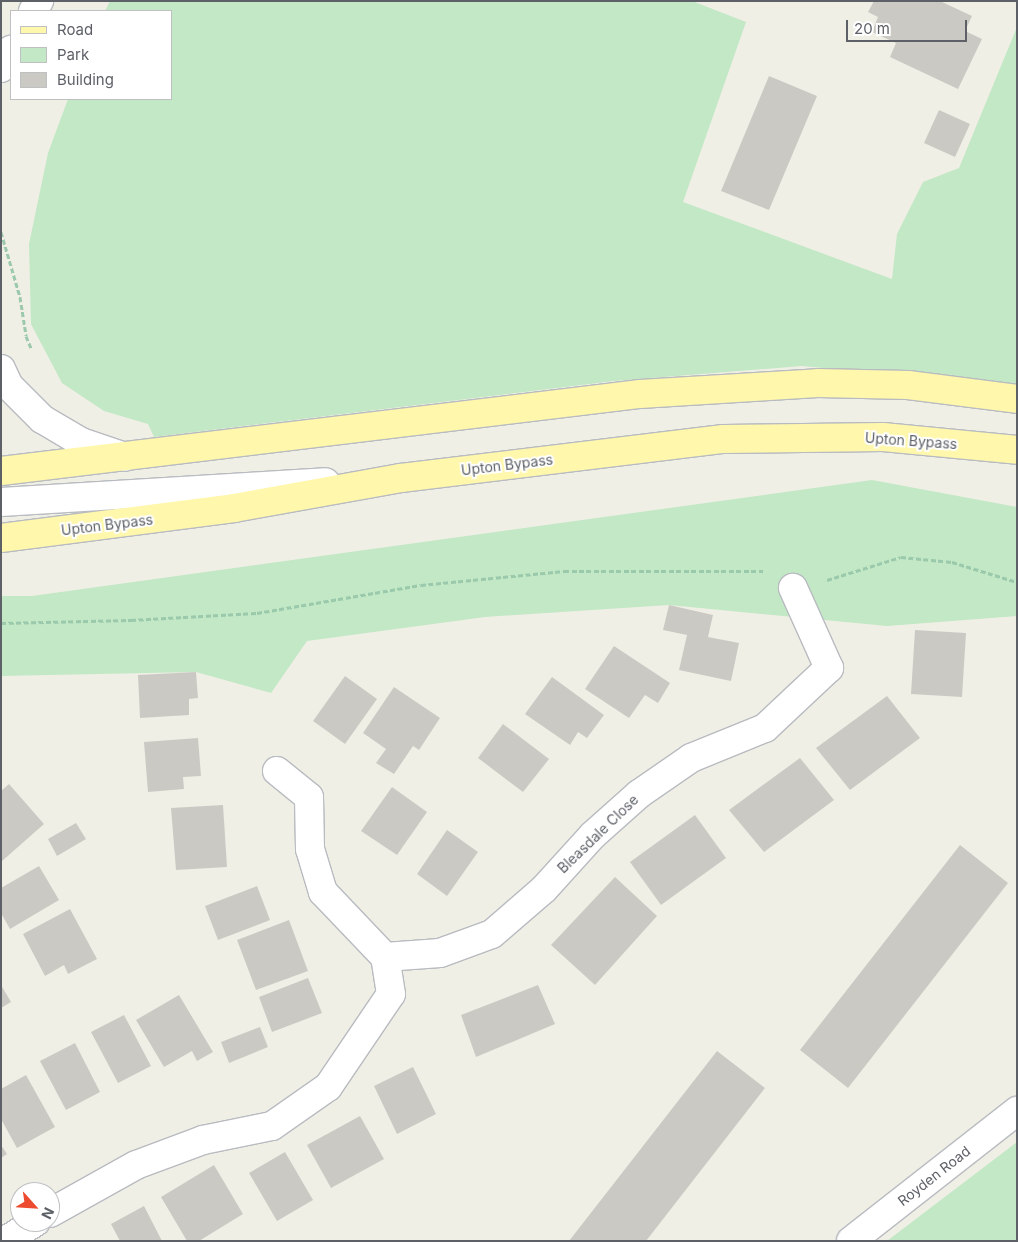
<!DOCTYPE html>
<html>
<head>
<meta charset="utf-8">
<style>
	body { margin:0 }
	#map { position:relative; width:1018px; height:1242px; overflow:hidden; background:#f0efe6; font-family:Inter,sans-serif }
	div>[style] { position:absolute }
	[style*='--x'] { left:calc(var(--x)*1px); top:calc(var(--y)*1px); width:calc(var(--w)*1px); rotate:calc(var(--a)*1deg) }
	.green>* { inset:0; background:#c2e8c5 }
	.building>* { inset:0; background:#cbc9c3 }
	.path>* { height:3px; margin-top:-1.5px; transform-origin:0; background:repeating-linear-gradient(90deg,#9bc9ac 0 5px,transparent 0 7.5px) }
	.roads { filter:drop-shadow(1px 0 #b8bbc0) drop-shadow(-1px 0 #b8bbc0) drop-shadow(0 1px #b8bbc0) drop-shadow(0 -1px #b8bbc0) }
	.street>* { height:28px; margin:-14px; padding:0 14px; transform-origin:14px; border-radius:14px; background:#fff }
	.secondary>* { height:28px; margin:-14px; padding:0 14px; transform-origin:14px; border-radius:14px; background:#fff }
	.primary>* { height:28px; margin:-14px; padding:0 14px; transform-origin:14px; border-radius:14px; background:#fff7ac }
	span { translate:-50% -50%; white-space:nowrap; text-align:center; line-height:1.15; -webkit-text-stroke:4px #fff; paint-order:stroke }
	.street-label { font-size:14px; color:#5d6167 }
	.frame { position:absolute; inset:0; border:2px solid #5d6167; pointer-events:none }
	.legend { position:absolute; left:10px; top:10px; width:162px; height:90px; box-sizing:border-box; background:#fff; border:1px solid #bec0c2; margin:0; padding:6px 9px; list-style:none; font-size:15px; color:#5d6167 }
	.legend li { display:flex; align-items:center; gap:10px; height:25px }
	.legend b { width:25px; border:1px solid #bec0c2 }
	.north { position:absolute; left:10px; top:1182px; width:50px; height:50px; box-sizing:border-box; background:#fff; border:1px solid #bec0c2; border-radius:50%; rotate:116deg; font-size:14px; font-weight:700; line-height:20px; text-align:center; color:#5d6167 }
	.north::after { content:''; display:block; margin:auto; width:18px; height:22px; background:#ed4b2f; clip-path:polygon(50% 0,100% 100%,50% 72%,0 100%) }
	.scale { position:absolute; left:846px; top:20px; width:121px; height:22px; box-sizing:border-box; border:2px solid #5d6167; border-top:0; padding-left:6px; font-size:15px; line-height:18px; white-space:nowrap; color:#5d6167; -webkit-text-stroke:4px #fff; paint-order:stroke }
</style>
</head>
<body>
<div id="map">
	<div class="green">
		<i style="clip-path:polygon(110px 1px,692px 1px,746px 22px,683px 202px,892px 279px,897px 234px,923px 182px,959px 168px,1017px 27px,1017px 386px,802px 366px,614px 381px,154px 437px,148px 424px,104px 411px,62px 383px,31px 324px,29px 244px,48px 153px,68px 99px,171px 99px,171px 11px,105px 11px)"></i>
		<i style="clip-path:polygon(872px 480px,1017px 507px,1017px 616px,887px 626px,669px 605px,485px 617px,307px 641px,271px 693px,196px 672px,1px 676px,1px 596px,32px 596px)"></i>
		<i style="clip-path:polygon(1017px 1142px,1017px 1241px,887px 1241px)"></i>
	</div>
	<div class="building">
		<i style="clip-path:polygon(874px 1px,940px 1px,972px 16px,965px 31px,982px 39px,958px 89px,890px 57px,896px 43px,872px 32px,878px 17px,868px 12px)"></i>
		<i style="clip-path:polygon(769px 76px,817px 96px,769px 210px,721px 191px)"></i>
		<i style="clip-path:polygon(939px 110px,970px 124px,955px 157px,924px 143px)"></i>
		<i style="clip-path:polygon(669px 605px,713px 615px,708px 637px,739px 643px,731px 681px,679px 670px,687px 635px,663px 630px)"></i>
		<i style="clip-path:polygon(915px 630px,966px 633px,962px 697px,911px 694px)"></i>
		<i style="clip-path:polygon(614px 646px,670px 683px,658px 703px,645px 695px,629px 718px,585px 689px)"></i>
		<i style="clip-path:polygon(196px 672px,198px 698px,189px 699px,189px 715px,140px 718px,138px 675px)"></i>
		<i style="clip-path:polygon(345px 676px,377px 699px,345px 744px,313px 721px)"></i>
		<i style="clip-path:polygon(552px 677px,604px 715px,587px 738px,578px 732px,570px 745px,525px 714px)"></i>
		<i style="clip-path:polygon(394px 687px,440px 718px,419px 750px,413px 746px,394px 774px,376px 763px,386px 749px,363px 733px)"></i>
		<i style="clip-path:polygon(887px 696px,920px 738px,850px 790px,816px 748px)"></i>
		<i style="clip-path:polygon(503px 724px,549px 759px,523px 792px,478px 758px)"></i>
		<i style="clip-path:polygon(198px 738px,201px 776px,183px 777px,184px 789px,148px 792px,144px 742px)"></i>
		<i style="clip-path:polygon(800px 758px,834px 800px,764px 852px,729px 810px)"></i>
		<i style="clip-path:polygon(9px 784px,44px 824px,1px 862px,1px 791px)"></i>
		<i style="clip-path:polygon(392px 787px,427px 812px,397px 855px,361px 831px)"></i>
		<i style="clip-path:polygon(223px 805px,227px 867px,176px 870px,171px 808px)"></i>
		<i style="clip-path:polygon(695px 815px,726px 858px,661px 905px,630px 862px)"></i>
		<i style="clip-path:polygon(76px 823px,86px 839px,57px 856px,48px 839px)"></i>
		<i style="clip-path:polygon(447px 830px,478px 852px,447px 896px,417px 874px)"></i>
		<i style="clip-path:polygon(960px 845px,1008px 883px,848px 1088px,800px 1050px)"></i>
		<i style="clip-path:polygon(39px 866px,59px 900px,10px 929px,1px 913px,1px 888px)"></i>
		<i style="clip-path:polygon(615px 877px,657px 916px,595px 985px,551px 945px)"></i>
		<i style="clip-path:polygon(257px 886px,270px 920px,218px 940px,205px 906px)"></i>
		<i style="clip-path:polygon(70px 909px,97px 959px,68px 974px,64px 965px,45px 976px,23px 934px)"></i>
		<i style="clip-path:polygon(289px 920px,308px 971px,256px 990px,237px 940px)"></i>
		<i style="clip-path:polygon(308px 978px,322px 1013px,272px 1032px,259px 997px)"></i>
		<i style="clip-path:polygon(1px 985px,11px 1002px,1px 1008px)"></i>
		<i style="clip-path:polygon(538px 985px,555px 1024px,476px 1057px,461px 1015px)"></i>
		<i style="clip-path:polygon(179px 995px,213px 1052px,197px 1061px,192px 1051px,164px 1067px,136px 1020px)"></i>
		<i style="clip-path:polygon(124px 1015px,151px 1066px,118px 1083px,91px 1032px)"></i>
		<i style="clip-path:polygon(260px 1027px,268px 1047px,229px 1063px,221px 1042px)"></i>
		<i style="clip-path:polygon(75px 1043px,100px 1092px,66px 1110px,40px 1061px)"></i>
		<i style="clip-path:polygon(717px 1051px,765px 1088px,646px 1241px,569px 1241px)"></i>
		<i style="clip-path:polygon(413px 1067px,436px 1114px,397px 1134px,374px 1086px)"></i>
		<i style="clip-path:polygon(26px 1075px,55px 1127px,17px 1148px,1px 1119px,1px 1089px)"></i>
		<i style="clip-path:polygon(360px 1116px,384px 1159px,331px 1188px,307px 1145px)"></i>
		<i style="clip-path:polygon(1px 1145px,7px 1154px,1px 1158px)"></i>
		<i style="clip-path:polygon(285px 1152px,313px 1200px,277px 1221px,249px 1173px)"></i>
		<i style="clip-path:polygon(214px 1165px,243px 1214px,199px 1241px,187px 1241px,161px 1197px)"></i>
		<i style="clip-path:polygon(144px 1206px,162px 1241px,120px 1241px,111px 1224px)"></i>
	</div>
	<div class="path">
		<i style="--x:1;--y:232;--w:68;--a:73.7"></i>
		<i style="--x:20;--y:297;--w:39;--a:81"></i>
		<i style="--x:26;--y:336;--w:13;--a:67"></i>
		<i style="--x:827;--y:580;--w:77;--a:-17.3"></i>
		<i style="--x:901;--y:557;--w:51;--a:5.6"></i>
		<i style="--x:952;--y:562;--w:68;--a:17.1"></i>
		<i style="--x:1;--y:623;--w:130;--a:-1.3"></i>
		<i style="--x:131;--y:620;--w:126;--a:-3.2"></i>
		<i style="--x:257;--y:613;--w:166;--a:-9.7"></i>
		<i style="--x:421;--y:585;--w:144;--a:-5.6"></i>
		<i style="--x:564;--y:571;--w:199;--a:0"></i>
	</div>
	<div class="roads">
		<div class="street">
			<i style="--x:277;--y:771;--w:41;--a:39.1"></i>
			<i style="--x:309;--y:797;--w:52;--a:88.9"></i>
			<i style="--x:310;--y:849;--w:45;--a:73.2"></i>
			<i style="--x:323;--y:892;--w:90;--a:46.4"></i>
			<i style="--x:385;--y:957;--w:55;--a:-4.2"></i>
			<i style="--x:440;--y:953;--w:55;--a:-20.1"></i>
			<i style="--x:492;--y:934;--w:69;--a:-40.9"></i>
			<i style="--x:544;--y:889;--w:73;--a:-47.8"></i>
			<i style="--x:593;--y:835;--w:62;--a:-41.7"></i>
			<i style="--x:639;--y:794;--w:63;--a:-34.7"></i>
			<i style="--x:691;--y:758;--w:80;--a:-22.1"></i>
			<i style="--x:765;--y:728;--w:88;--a:-43.2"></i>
			<i style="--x:829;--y:668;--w:88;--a:-114.2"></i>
			<i style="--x:50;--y:1213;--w:98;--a:-29.2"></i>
			<i style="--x:136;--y:1165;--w:72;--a:-20.5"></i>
			<i style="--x:203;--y:1140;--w:70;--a:-11.5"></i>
			<i style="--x:272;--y:1126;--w:68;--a:-34.9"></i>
			<i style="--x:328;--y:1087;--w:112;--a:-55.9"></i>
			<i style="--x:391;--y:994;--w:37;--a:-99"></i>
			<i style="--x:5;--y:1241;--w:36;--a:-32"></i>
			<i style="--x:851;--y:1241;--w:211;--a:-38.1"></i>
		</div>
		<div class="secondary">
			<i style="--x:33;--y:11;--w:12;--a:-59"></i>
			<i style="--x:1;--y:68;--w:21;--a:-61"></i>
			<i style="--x:1;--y:369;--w:19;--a:65"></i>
			<i style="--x:9;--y:386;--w:47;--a:45"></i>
			<i style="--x:42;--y:419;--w:45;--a:30.5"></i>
			<i style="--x:81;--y:442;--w:46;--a:18.8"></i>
			<i style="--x:1;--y:502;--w:325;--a:-3.5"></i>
		</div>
		<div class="primary">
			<i style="--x:1;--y:471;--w:644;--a:-6.87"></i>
			<i style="--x:640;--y:394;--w:178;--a:-3.5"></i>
			<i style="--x:818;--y:383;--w:90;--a:1.3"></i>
			<i style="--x:908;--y:385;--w:110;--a:7.3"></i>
			<i style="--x:1;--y:538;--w:235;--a:-7.3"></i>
			<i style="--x:234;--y:508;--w:170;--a:-10.2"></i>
			<i style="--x:401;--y:478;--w:325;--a:-6.9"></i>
			<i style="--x:724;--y:439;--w:159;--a:-0.7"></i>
			<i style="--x:883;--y:437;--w:135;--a:5.5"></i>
		</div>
	</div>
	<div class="street-label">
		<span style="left:911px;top:441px;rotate:4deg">Upton Bypass</span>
		<span style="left:507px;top:465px;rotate:-7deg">Upton Bypass</span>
		<span style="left:107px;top:525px;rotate:-7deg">Upton Bypass</span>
		<span style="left:598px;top:834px;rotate:-44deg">Bleasdale Close</span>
		<span style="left:934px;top:1176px;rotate:-38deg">Royden Road</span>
	</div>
	<div class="frame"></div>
	<ul class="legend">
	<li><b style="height:6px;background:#fff7ac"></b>Road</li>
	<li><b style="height:14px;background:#c2e8c5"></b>Park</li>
	<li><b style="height:14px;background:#cbc9c3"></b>Building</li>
	</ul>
	<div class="north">N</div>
	<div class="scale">20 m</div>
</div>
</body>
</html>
